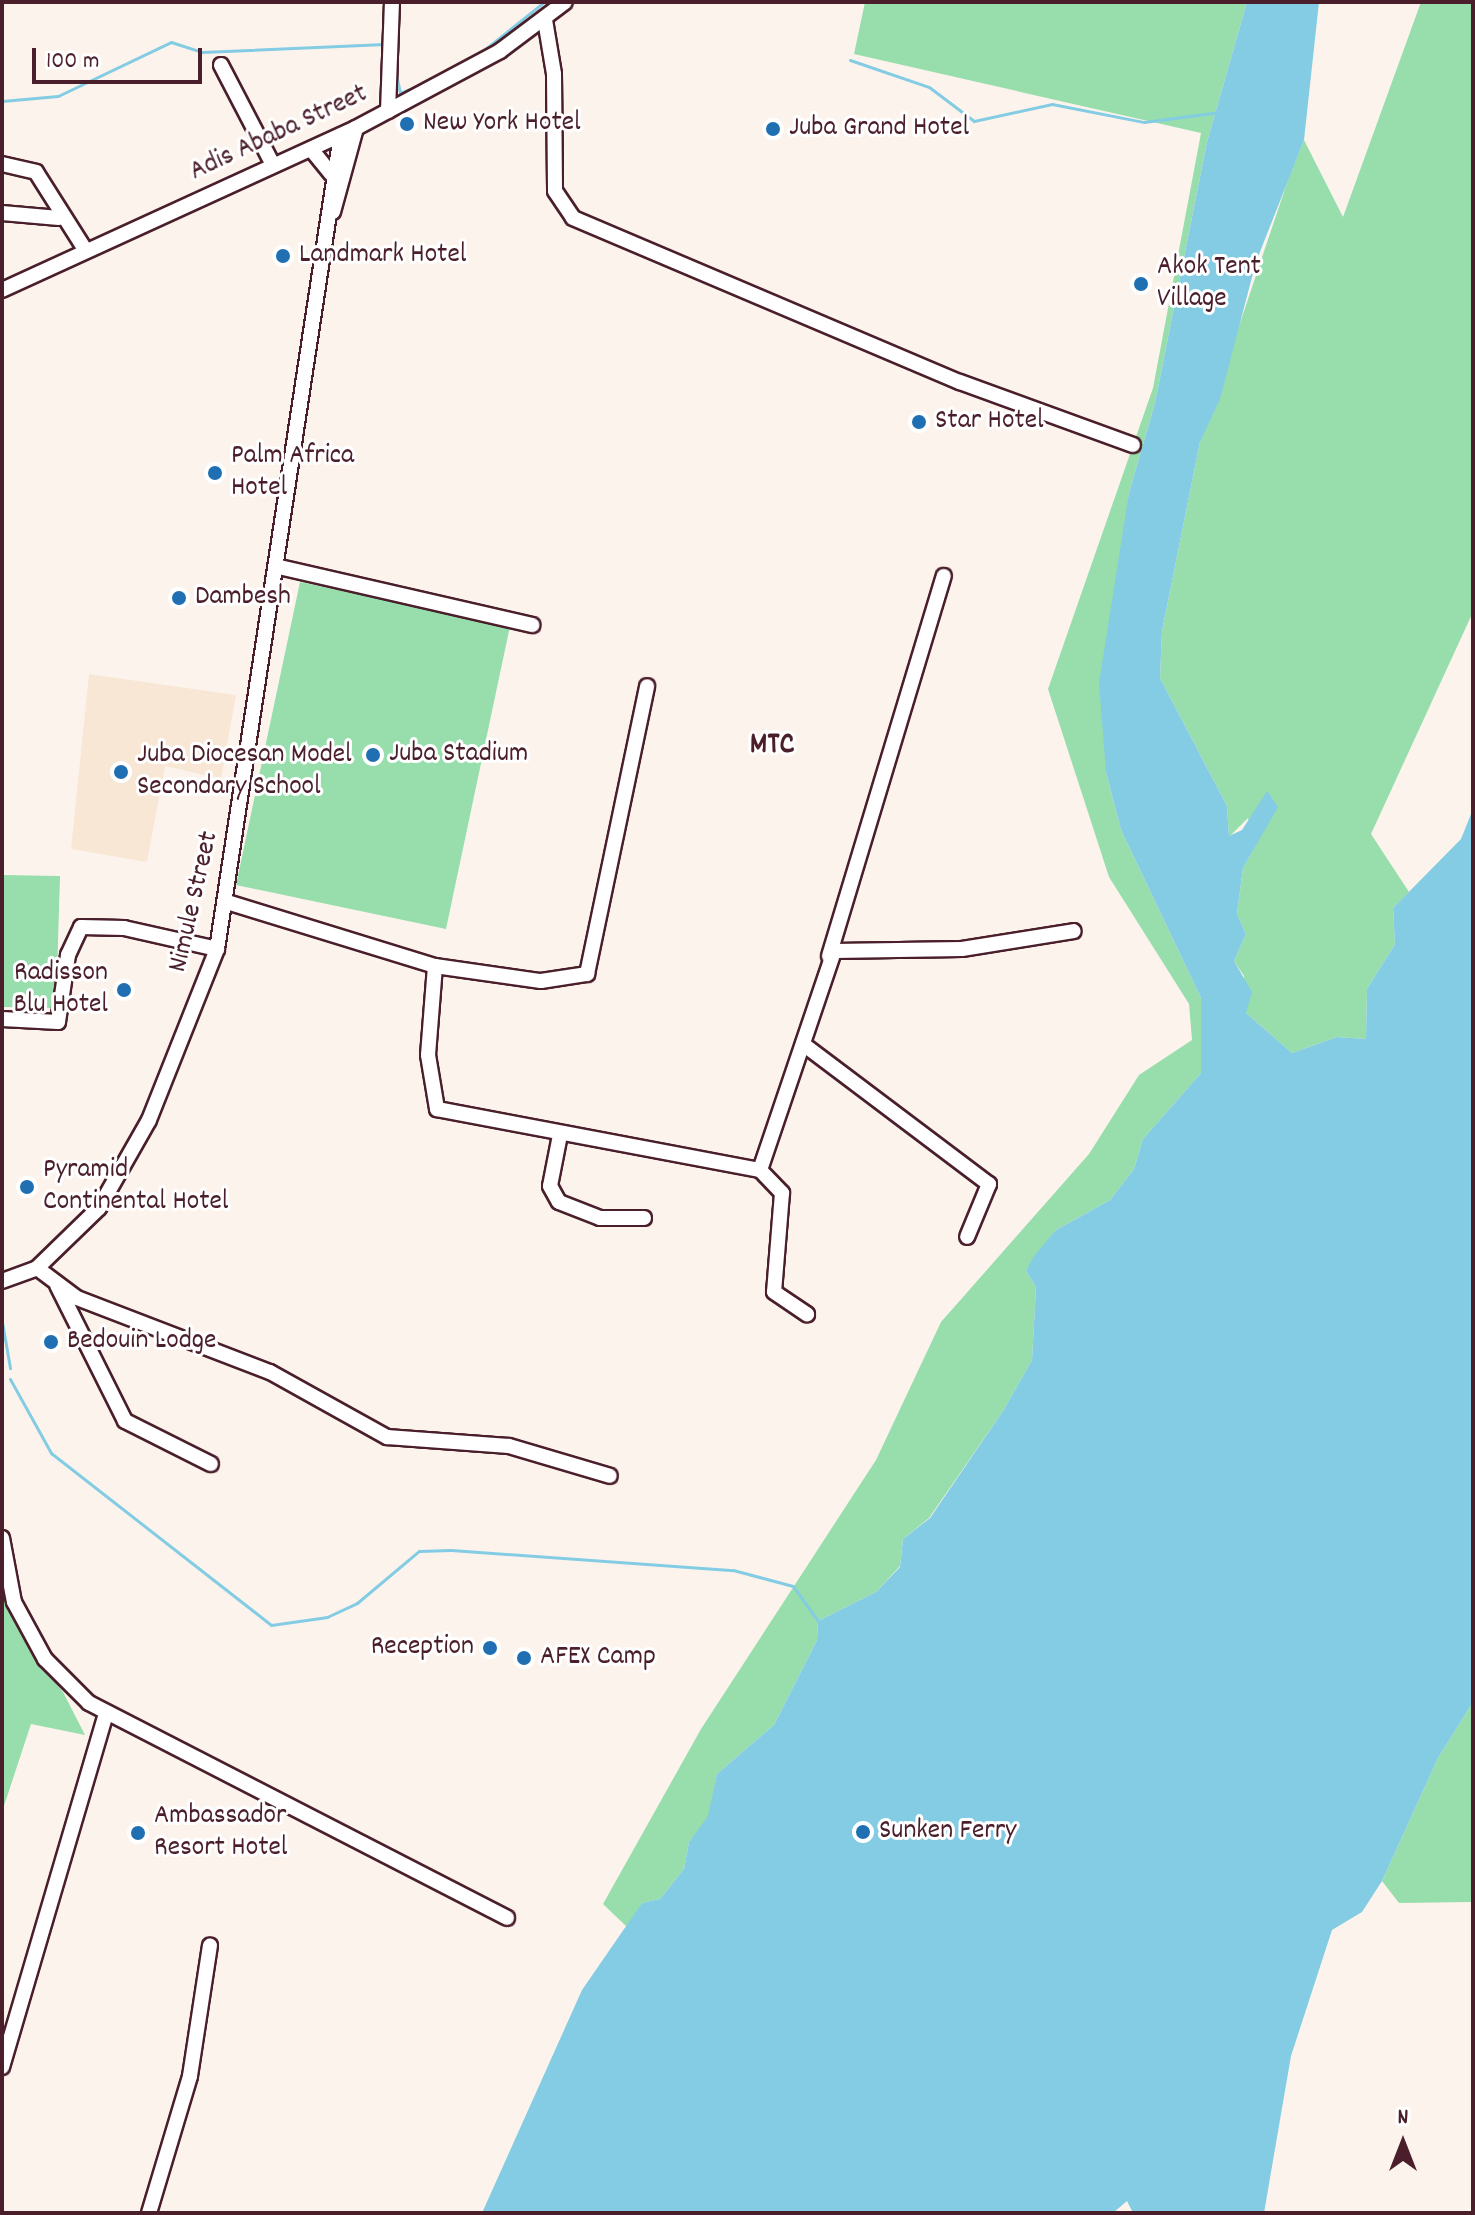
<!DOCTYPE html>
<html>
<head>
<meta charset="utf-8">
<style>
	body { margin:0 }
	#map { position:relative; width:1475px; height:2215px; overflow:hidden; background:#fcf4ec; font-family:Dekko,sans-serif }
	div>[style] { position:absolute }
	[style*='--x'] { left:calc(var(--x)*1px); top:calc(var(--y)*1px); width:calc(var(--w)*1px); rotate:calc(var(--a)*1deg) }
	.built>* { inset:0; background:#f8e7d5 }
	.green>* { inset:0; background:#97deac }
	.water>* { inset:0; background:#83cce4 }
	.stream>* { height:3px; margin:-1.5px; padding:0 1.5px; transform-origin:1.5px; border-radius:1.5px; background:#83cce4 }
	.roads { filter:drop-shadow(2px 0 #4a1f2b) drop-shadow(-2px 0 #4a1f2b) drop-shadow(0 2px #4a1f2b) drop-shadow(0 -2px #4a1f2b) }
	.minor>* { height:14px; margin:-7px; padding:0 7px; transform-origin:7px; border-radius:7px; background:#fff }
	.dots>* { width:22px; height:22px; translate:-50% -50%; box-sizing:border-box; border:4px solid #fff; border-radius:50% }
	span { translate:-50% -50%; white-space:nowrap; text-align:center; line-height:1.15; -webkit-text-stroke:6px #fff; paint-order:stroke }
	.poi-label { font-size:28px; color:#4a1f2b }
	.left { translate:0 -50%; text-align:left }
	.right { translate:-100% -50%; text-align:right }
	.street-label { font-size:28px; color:#4a1f2b }
	.neighbourhood-label { font-size:30px; color:#4a1f2b; font-weight:700 }
	.frame { position:absolute; inset:0; border:4px solid #4a1f2b; pointer-events:none }
	.north { position:absolute; left:1363px; top:2103px; width:80px; height:80px; -webkit-text-stroke:6px #fff; paint-order:stroke; rotate:0deg; font-size:22px; font-weight:700; line-height:32px; text-align:center; color:#4a1f2b }
	.north::after { content:''; display:block; margin:auto; width:28px; height:36px; background:#4a1f2b; clip-path:polygon(50% 0,100% 100%,50% 72%,0 100%) }
	.scale { position:absolute; left:32px; top:48px; width:170px; height:36px; box-sizing:border-box; border:4px solid #4a1f2b; border-top:0; padding-left:10px; font-size:24px; line-height:28px; white-space:nowrap; color:#4a1f2b; -webkit-text-stroke:6px #fff; paint-order:stroke }
</style>
</head>
<body>
<div id="map">
	<div class="built">
		<i style="clip-path:polygon(89px 674px,236px 695px,221px 779px,165px 766px,147px 862px,71px 849px)"></i>
	</div>
	<div class="green">
		<i style="clip-path:polygon(865px 2px,1247px 2px,1207px 142px,1155px 403px,1129px 493px,1106px 772px,1121px 830px,1201px 998px,1205px 1043px,1201px 1073px,1143px 1139px,1134px 1169px,1110px 1200px,1056px 1230px,1026px 1271px,1036px 1287px,1032px 1360px,1003px 1411px,929px 1518px,903px 1539px,900px 1566px,876px 1592px,818px 1621px,817px 1640px,774px 1725px,717px 1774px,709px 1816px,689px 1842px,684px 1869px,660px 1899px,642px 1903px,627px 1927px,603px 1904px,701px 1729px,876px 1460px,941px 1322px,1089px 1154px,1139px 1075px,1192px 1040px,1189px 1004px,1109px 877px,1048px 689px,1153px 388px,1201px 133px,854px 54px)"></i>
		<i style="clip-path:polygon(1421px 2px,1473px 2px,1473px 612px,1371px 834px,1409px 892px,1393px 908px,1395px 944px,1367px 989px,1366px 1039px,1337px 1037px,1292px 1053px,1246px 1013px,1244px 976px,1234px 961px,1246px 934px,1237px 914px,1243px 868px,1256px 845px,1248px 818px,1229px 837px,1227px 806px,1160px 678px,1162px 631px,1200px 442px,1289px 177px,1304px 140px,1343px 217px)"></i>
		<i style="clip-path:polygon(300px 582px,510px 626px,446px 929px,236px 885px)"></i>
		<i style="clip-path:polygon(2px 875px,60px 876px,56px 1008px,2px 1007px)"></i>
		<i style="clip-path:polygon(2px 1588px,31px 1653px,63px 1692px,85px 1735px,31px 1724px,2px 1812px)"></i>
		<i style="clip-path:polygon(1473px 1702px,1473px 1902px,1399px 1903px,1382px 1881px,1438px 1758px)"></i>
	</div>
	<div class="water">
		<i style="clip-path:polygon(1247px 2px,1319px 2px,1304px 140px,1256px 262px,1220px 399px,1200px 442px,1162px 631px,1160px 678px,1227px 806px,1229px 836px,1242px 830px,1267px 791px,1278px 807px,1243px 868px,1237px 914px,1246px 934px,1234px 961px,1252px 992px,1246px 1013px,1292px 1053px,1337px 1037px,1366px 1039px,1367px 989px,1395px 944px,1393px 908px,1461px 839px,1473px 809px,1473px 1702px,1438px 1758px,1382px 1881px,1362px 1912px,1332px 1930px,1291px 2056px,1264px 2213px,1133px 2213px,1127px 2201px,1113px 2213px,482px 2213px,582px 1990px,642px 1903px,660px 1899px,684px 1869px,689px 1842px,708px 1816px,717px 1774px,774px 1725px,817px 1640px,818px 1621px,876px 1592px,900px 1567px,903px 1539px,930px 1518px,1003px 1411px,1032px 1360px,1036px 1287px,1026px 1271px,1034px 1256px,1056px 1230px,1110px 1200px,1134px 1169px,1143px 1139px,1201px 1073px,1201px 998px,1121px 830px,1106px 772px,1099px 683px,1129px 493px,1155px 403px,1207px 142px)"></i>
	</div>
	<div class="stream">
		<i style="--x:479;--y:54;--w:83;--a:-38.7"></i>
		<i style="--x:850;--y:60;--w:83;--a:18.9"></i>
		<i style="--x:929;--y:87;--w:56;--a:37.1"></i>
		<i style="--x:974;--y:121;--w:80;--a:-12.3"></i>
		<i style="--x:1052;--y:104;--w:94;--a:11.1"></i>
		<i style="--x:1144;--y:122;--w:77;--a:-7.5"></i>
		<i style="--x:396;--y:75;--w:18;--a:77"></i>
		<i style="--x:400;--y:93;--w:29;--a:-22"></i>
		<i style="--x:2;--y:101;--w:56;--a:-5.1"></i>
		<i style="--x:58;--y:96;--w:125;--a:-25.5"></i>
		<i style="--x:171;--y:42;--w:33;--a:18"></i>
		<i style="--x:202;--y:52;--w:183;--a:-2.5"></i>
		<i style="--x:2;--y:1322;--w:47;--a:80.1"></i>
		<i style="--x:10;--y:1379;--w:85;--a:61"></i>
		<i style="--x:51;--y:1453;--w:279;--a:38"></i>
		<i style="--x:271;--y:1625;--w:57;--a:-8.1"></i>
		<i style="--x:327;--y:1617;--w:33;--a:-25"></i>
		<i style="--x:357;--y:1603;--w:81;--a:-40"></i>
		<i style="--x:419;--y:1551;--w:32;--a:-2"></i>
		<i style="--x:451;--y:1550;--w:283;--a:4.1"></i>
		<i style="--x:733;--y:1570;--w:62;--a:14.9"></i>
		<i style="--x:793;--y:1586;--w:43;--a:54.5"></i>
	</div>
	<div class="roads">
		<div class="minor">
			<i style="--x:545;--y:20;--w:55;--a:80.5"></i>
			<i style="--x:554;--y:74;--w:117;--a:89.5"></i>
			<i style="--x:555;--y:191;--w:32;--a:56"></i>
			<i style="--x:573;--y:218;--w:420;--a:23"></i>
			<i style="--x:960;--y:382;--w:184;--a:20"></i>
			<i style="--x:221;--y:65;--w:113;--a:62.5"></i>
			<i style="--x:388;--y:111;--w:109;--a:-87.9"></i>
			<i style="--x:311;--y:149;--w:32;--a:51"></i>
			<i style="--x:2;--y:164;--w:35;--a:13"></i>
			<i style="--x:36;--y:172;--w:93;--a:57.7"></i>
			<i style="--x:333;--y:212;--w:87;--a:-74.7"></i>
			<i style="--x:2;--y:213;--w:57;--a:5"></i>
			<i style="--x:2;--y:290;--w:389;--a:-24.6"></i>
			<i style="--x:356;--y:128;--w:163;--a:-28.1"></i>
			<i style="--x:500;--y:51;--w:81;--a:-37"></i>
			<i style="--x:279;--y:567;--w:260;--a:12.9"></i>
			<i style="--x:227;--y:902;--w:218;--a:17.1"></i>
			<i style="--x:435;--y:966;--w:107;--a:8.1"></i>
			<i style="--x:541;--y:981;--w:47;--a:-8.7"></i>
			<i style="--x:587;--y:974;--w:294;--a:-78.2"></i>
			<i style="--x:829;--y:956;--w:397;--a:-73.2"></i>
			<i style="--x:435;--y:966;--w:89;--a:94.5"></i>
			<i style="--x:428;--y:1055;--w:55;--a:80.5"></i>
			<i style="--x:437;--y:1109;--w:329;--a:10.7"></i>
			<i style="--x:760;--y:1170;--w:231;--a:-71.3"></i>
			<i style="--x:834;--y:951;--w:128;--a:-0.9"></i>
			<i style="--x:962;--y:949;--w:113;--a:-9.1"></i>
			<i style="--x:2;--y:1019;--w:56;--a:3.1"></i>
			<i style="--x:58;--y:1022;--w:68;--a:-81.5"></i>
			<i style="--x:68;--y:955;--w:31;--a:-65"></i>
			<i style="--x:81;--y:927;--w:43;--a:1.3"></i>
			<i style="--x:124;--y:928;--w:95;--a:12.7"></i>
			<i style="--x:803;--y:1044;--w:233;--a:37"></i>
			<i style="--x:989;--y:1184;--w:57;--a:112.5"></i>
			<i style="--x:560;--y:1135;--w:52;--a:101.1"></i>
			<i style="--x:550;--y:1186;--w:18;--a:61"></i>
			<i style="--x:559;--y:1202;--w:44;--a:21.3"></i>
			<i style="--x:600;--y:1218;--w:44;--a:0"></i>
			<i style="--x:760;--y:1170;--w:32;--a:46"></i>
			<i style="--x:782;--y:1193;--w:99;--a:94.6"></i>
			<i style="--x:774;--y:1292;--w:40;--a:34"></i>
			<i style="--x:37;--y:1268;--w:50;--a:36.9"></i>
			<i style="--x:77;--y:1298;--w:207;--a:21"></i>
			<i style="--x:270;--y:1372;--w:134;--a:29.1"></i>
			<i style="--x:387;--y:1437;--w:122;--a:4.2"></i>
			<i style="--x:509;--y:1446;--w:105;--a:16.5"></i>
			<i style="--x:2;--y:1281;--w:37;--a:-20"></i>
			<i style="--x:37;--y:1268;--w:86;--a:-44.1"></i>
			<i style="--x:99;--y:1208;--w:101;--a:-60.4"></i>
			<i style="--x:149;--y:1120;--w:184;--a:-68.3"></i>
			<i style="--x:217;--y:949;--w:823;--a:-81.34"></i>
			<i style="--x:57;--y:1285;--w:152;--a:63.4"></i>
			<i style="--x:125;--y:1421;--w:96;--a:26.6"></i>
			<i style="--x:2;--y:1538;--w:65;--a:79.4"></i>
			<i style="--x:14;--y:1602;--w:65;--a:61.5"></i>
			<i style="--x:45;--y:1659;--w:62;--a:45"></i>
			<i style="--x:89;--y:1703;--w:470;--a:27.2"></i>
			<i style="--x:2;--y:2067;--w:369;--a:-73.6"></i>
			<i style="--x:149;--y:2213;--w:143;--a:-73.3"></i>
			<i style="--x:190;--y:2076;--w:132;--a:-81.3"></i>
		</div>
	</div>
	<div class="dots">
		<i style="left:407px;top:124px;background:#1f6fb2"></i>
		<i style="left:773px;top:129px;background:#1f6fb2"></i>
		<i style="left:283px;top:256px;background:#1f6fb2"></i>
		<i style="left:1141px;top:284px;background:#1f6fb2"></i>
		<i style="left:919px;top:422px;background:#1f6fb2"></i>
		<i style="left:215px;top:473px;background:#1f6fb2"></i>
		<i style="left:179px;top:598px;background:#1f6fb2"></i>
		<i style="left:373px;top:755px;background:#1f6fb2"></i>
		<i style="left:121px;top:772px;background:#1f6fb2"></i>
		<i style="left:124px;top:990px;background:#1f6fb2"></i>
		<i style="left:27px;top:1187px;background:#1f6fb2"></i>
		<i style="left:51px;top:1342px;background:#1f6fb2"></i>
		<i style="left:490px;top:1648px;background:#1f6fb2"></i>
		<i style="left:524px;top:1658px;background:#1f6fb2"></i>
		<i style="left:863px;top:1832px;background:#1f6fb2"></i>
		<i style="left:138px;top:1833px;background:#1f6fb2"></i>
	</div>
	<div class="poi-label">
		<span class="left" style="left:423px;top:124px">New York Hotel</span>
		<span class="left" style="left:789px;top:129px">Juba Grand Hotel</span>
		<span class="left" style="left:299px;top:256px">Landmark Hotel</span>
		<span class="left" style="left:1157px;top:284px">Akok Tent<br>Village</span>
		<span class="left" style="left:935px;top:422px">Star Hotel</span>
		<span class="left" style="left:231px;top:473px">Palm Africa<br>Hotel</span>
		<span class="left" style="left:195px;top:598px">Dambesh</span>
		<span class="left" style="left:389px;top:755px">Juba Stadium</span>
		<span class="left" style="left:137px;top:772px">Juba Diocesan Model<br>Secondary School</span>
		<span class="right" style="left:108px;top:990px">Radisson<br>Blu Hotel</span>
		<span class="left" style="left:43px;top:1187px">Pyramid<br>Continental Hotel</span>
		<span class="left" style="left:67px;top:1342px">Bedouin Lodge</span>
		<span class="right" style="left:474px;top:1648px">Reception</span>
		<span class="left" style="left:540px;top:1658px">AFEX Camp</span>
		<span class="left" style="left:154px;top:1833px">Ambassador<br>Resort Hotel</span>
		<span class="left" style="left:879px;top:1832px">Sunken Ferry</span>
	</div>
	<div class="street-label">
		<span style="left:279px;top:134px;rotate:-25deg">Adis Ababa Street</span>
		<span style="left:195px;top:902px;rotate:-77deg">Nimule Street</span>
	</div>
	<div class="neighbourhood-label">
		<span style="left:772px;top:747px">MTC</span>
	</div>
	<div class="frame"></div>
	<div class="north">N</div>
	<div class="scale">100 m</div>
</div>
</body>
</html>
